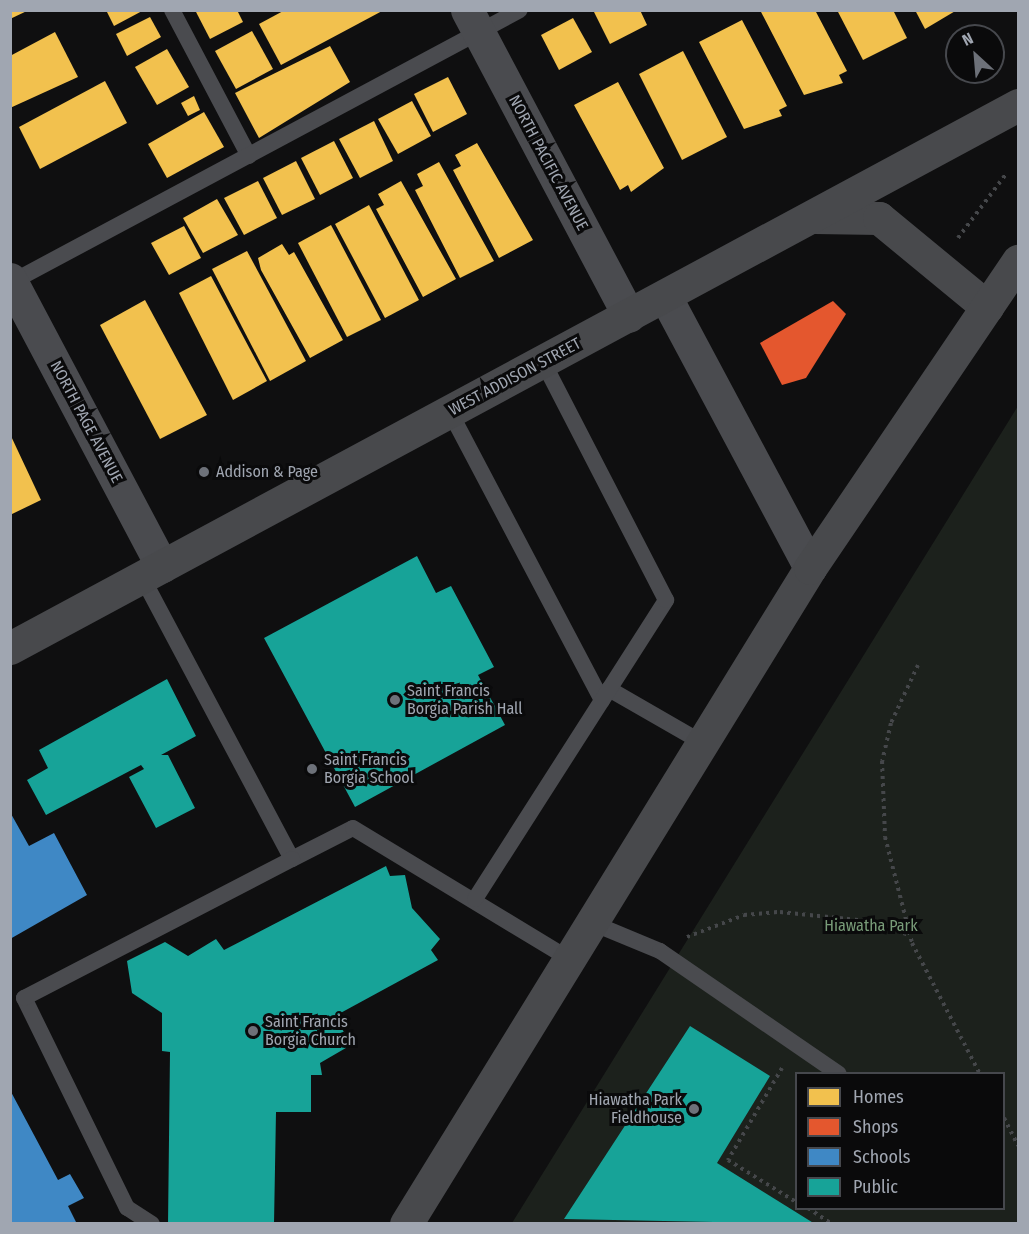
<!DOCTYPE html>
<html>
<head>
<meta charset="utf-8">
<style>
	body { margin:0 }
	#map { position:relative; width:1029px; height:1234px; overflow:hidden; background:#0f0f10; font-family:"Fira Sans Condensed",sans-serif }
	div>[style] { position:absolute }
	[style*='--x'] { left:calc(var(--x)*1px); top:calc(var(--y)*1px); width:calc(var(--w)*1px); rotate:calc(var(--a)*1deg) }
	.green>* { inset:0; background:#1c211c }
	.homes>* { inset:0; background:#f2c14e }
	.shops>* { inset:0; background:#e4572e }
	.schools>* { inset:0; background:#3f88c5 }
	.public>* { inset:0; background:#17a398 }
	.path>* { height:4px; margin-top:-2px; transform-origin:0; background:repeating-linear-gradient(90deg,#45474a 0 3px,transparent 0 7.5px) }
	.lane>* { height:16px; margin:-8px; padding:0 8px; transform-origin:8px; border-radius:8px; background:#4a4b4f }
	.street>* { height:33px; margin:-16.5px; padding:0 16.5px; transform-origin:16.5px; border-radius:16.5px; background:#4a4b4f }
	.secondary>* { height:33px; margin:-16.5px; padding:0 16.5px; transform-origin:16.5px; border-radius:16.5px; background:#48494c }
	.dots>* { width:16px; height:16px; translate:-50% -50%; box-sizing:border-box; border:3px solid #0a0a0b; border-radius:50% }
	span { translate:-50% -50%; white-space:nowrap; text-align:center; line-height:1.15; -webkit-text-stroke:6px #0a0a0b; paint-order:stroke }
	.street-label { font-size:16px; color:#a0a6b1 }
	.poi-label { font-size:16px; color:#a0a6b1 }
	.left { translate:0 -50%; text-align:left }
	.right { translate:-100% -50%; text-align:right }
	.park-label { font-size:16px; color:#789b78 }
	.frame { position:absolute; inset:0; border:12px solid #a0a6b1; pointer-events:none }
	.legend { position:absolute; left:795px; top:1072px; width:210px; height:138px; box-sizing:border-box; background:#0a0a0b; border:2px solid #46484d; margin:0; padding:8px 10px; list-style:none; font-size:18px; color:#a0a6b1 }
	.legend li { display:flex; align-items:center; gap:12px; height:30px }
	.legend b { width:30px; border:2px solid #46484d }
	.north { position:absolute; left:945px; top:24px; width:60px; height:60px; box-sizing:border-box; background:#0a0a0b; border:2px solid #46484d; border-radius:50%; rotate:334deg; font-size:16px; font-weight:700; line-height:24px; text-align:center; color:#a0a6b1 }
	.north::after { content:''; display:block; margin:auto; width:21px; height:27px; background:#6d7179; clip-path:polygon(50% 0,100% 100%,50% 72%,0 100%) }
</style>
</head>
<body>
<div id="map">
	<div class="green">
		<i style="clip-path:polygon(evenodd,1018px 406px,1018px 1223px,512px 1223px,1018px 406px,796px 1074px,1004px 1074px,1004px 1208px,796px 1208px,796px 1074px)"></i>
	</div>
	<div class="homes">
		<i style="clip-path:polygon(10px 10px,29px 10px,10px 19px)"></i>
		<i style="clip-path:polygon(106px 10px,144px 10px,114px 26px)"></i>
		<i style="clip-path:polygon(195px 10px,237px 10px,243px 22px,210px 39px)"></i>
		<i style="clip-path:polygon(285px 10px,384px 10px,281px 65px,259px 24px)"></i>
		<i style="clip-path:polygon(593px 10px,640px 10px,647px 25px,610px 44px)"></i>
		<i style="clip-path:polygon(760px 10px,815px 10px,847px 71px,839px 75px,843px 83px,804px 95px)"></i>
		<i style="clip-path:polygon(837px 10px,893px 10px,907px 38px,863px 60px)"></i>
		<i style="clip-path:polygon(915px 10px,957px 10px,925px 29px)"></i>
		<i style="clip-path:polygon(150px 17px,161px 37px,127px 56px,116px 34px)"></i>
		<i style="clip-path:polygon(573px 18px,592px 52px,559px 70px,541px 35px)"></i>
		<i style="clip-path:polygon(742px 20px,787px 106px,779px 110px,782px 116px,744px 129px,699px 42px)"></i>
		<i style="clip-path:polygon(252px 31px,273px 69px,236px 89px,215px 51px)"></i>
		<i style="clip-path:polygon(55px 32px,78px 77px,10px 108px,10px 56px)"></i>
		<i style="clip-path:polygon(330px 46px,350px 82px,259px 138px,235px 93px)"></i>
		<i style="clip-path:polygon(167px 49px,189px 87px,157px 105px,135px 67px)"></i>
		<i style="clip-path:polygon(683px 51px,727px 137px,682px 160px,639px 74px)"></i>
		<i style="clip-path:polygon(448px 77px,467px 114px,433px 132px,414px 94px)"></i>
		<i style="clip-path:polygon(105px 81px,127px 123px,40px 169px,19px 127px)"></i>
		<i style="clip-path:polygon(618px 82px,664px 168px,631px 192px,628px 185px,620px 190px,574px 105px)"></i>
		<i style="clip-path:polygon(194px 96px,200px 110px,188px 116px,181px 103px)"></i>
		<i style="clip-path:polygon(412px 101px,431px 136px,398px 154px,378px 119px)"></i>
		<i style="clip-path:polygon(204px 112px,224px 147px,167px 178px,148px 144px)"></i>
		<i style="clip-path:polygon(374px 121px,393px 161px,360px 178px,339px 139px)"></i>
		<i style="clip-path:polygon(334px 141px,353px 178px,320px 195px,301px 158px)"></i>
		<i style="clip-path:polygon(477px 143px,533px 240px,499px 258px,453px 170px,461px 166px,455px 155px)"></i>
		<i style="clip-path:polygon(296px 161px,315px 199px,282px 215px,263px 178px)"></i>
		<i style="clip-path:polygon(439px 162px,494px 261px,460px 278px,415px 190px,423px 186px,417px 174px)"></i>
		<i style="clip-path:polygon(258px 181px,277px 218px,244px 235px,224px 198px)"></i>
		<i style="clip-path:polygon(401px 181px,456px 279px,423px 297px,376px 209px,384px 205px,378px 194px)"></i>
		<i style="clip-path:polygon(217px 199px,238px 235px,203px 253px,183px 218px)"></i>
		<i style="clip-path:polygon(369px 205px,419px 300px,385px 318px,335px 224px)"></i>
		<i style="clip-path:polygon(331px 225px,381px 320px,347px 337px,298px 243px)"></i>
		<i style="clip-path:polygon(184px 226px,201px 258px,169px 275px,151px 243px)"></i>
		<i style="clip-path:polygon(282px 244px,289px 255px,294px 252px,343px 340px,310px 358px,261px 270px,258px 258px)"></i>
		<i style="clip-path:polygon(247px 251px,306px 361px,270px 381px,212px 269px)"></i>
		<i style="clip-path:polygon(211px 276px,267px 381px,233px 400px,179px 293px)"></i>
		<i style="clip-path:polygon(145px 300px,207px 415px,160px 439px,100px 325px)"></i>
		<i style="clip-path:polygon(10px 434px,41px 500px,10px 515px)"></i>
	</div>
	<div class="shops">
		<i style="clip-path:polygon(833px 301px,846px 314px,806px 378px,782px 385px,760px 343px)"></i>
	</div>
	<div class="schools">
		<i style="clip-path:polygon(10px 812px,29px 846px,54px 833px,87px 895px,10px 939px)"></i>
		<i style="clip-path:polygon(10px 1090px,58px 1180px,70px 1174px,84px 1198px,68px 1206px,77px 1224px,10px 1224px)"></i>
	</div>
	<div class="public">
		<i style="clip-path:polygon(417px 556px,436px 593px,451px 586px,494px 667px,478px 675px,505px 725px,355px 807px,264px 638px)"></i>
		<i style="clip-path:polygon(167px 679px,196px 736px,161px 755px,168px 755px,195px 808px,156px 828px,129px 777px,144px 769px,141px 765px,46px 815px,27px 780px,48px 768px,39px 750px)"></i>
		<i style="clip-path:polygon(386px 866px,390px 876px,405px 875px,412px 908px,440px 939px,431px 950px,438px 960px,335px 1016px,351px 1045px,320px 1063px,322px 1075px,311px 1075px,311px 1112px,276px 1112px,274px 1224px,168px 1224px,170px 1052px,162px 1051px,162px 1013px,132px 993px,127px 961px,165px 942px,188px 956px,216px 939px,224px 950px)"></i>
		<i style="clip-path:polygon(690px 1026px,770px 1076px,717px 1163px,815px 1224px,564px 1219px)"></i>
	</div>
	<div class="path">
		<i style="--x:958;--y:238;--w:80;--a:-53.1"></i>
		<i style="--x:918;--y:665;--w:64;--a:115"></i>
		<i style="--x:891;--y:723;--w:39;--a:103"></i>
		<i style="--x:882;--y:761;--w:76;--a:87.7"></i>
		<i style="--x:885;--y:837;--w:109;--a:75.7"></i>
		<i style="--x:912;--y:943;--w:148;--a:62.6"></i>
		<i style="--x:687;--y:937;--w:61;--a:-21.1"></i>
		<i style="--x:744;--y:915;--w:36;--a:-5"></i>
		<i style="--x:780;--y:912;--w:88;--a:5.8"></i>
		<i style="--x:868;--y:921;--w:43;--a:18.9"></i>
		<i style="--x:782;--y:1068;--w:107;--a:120.4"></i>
		<i style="--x:728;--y:1160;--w:80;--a:31.7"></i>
		<i style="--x:1004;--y:1118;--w:31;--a:63"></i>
		<i style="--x:808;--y:1208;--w:29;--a:34"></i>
	</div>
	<div class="lane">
		<i style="--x:172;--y:10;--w:165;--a:62.2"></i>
		<i style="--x:10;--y:283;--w:578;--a:-28.16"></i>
		<i style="--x:450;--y:412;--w:326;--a:62.2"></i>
		<i style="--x:142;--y:577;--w:319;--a:62"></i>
		<i style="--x:292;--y:859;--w:68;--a:-26.9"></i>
		<i style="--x:353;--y:828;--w:251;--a:31.2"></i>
		<i style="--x:609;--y:689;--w:106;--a:29.9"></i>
		<i style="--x:475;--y:899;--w:355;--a:-57.4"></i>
		<i style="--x:666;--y:600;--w:268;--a:-117.3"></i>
		<i style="--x:590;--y:922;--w:76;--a:22.5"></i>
		<i style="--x:660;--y:951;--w:217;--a:34.5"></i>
		<i style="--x:152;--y:1224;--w:30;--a:-147"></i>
		<i style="--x:127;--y:1208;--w:234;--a:-116.1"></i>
		<i style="--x:24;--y:998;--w:302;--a:-27.4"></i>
	</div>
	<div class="street">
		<i style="--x:467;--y:10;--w:346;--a:62.1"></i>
		<i style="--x:10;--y:279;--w:325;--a:62.1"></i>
		<i style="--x:665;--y:296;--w:308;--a:61.9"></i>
	</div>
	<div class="secondary">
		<i style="--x:815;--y:217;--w:64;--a:0.9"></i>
		<i style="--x:879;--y:218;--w:140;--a:39.5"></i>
		<i style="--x:10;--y:648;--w:1145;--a:-28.31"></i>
		<i style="--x:406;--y:1224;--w:770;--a:-58.37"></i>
		<i style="--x:810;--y:568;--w:371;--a:-55.9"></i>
	</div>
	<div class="dots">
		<i style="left:204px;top:472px;background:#6d7179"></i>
		<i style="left:395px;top:700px;background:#6d7179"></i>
		<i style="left:312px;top:769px;background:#6d7179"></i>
		<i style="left:253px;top:1031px;background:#6d7179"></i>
		<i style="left:694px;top:1109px;background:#6d7179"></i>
	</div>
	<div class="street-label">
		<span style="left:548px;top:163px;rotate:62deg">NORTH PACIFIC AVENUE</span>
		<span style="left:515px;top:377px;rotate:-28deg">WEST ADDISON STREET</span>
		<span style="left:86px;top:422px;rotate:62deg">NORTH PAGE AVENUE</span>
	</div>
	<div class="poi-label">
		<span class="left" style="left:216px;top:472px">Addison &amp; Page</span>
		<span class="left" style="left:407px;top:700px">Saint Francis<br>Borgia Parish Hall</span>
		<span class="left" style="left:324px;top:769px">Saint Francis<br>Borgia School</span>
		<span class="left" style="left:265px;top:1031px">Saint Francis<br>Borgia Church</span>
		<span class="right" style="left:682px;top:1109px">Hiawatha Park<br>Fieldhouse</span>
	</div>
	<div class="park-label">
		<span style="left:871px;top:926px">Hiawatha Park</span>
	</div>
	<div class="frame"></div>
	<ul class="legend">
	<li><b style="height:16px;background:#f2c14e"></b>Homes</li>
	<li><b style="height:16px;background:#e4572e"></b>Shops</li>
	<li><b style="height:16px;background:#3f88c5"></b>Schools</li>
	<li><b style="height:16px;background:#17a398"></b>Public</li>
	</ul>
	<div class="north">N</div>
</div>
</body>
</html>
